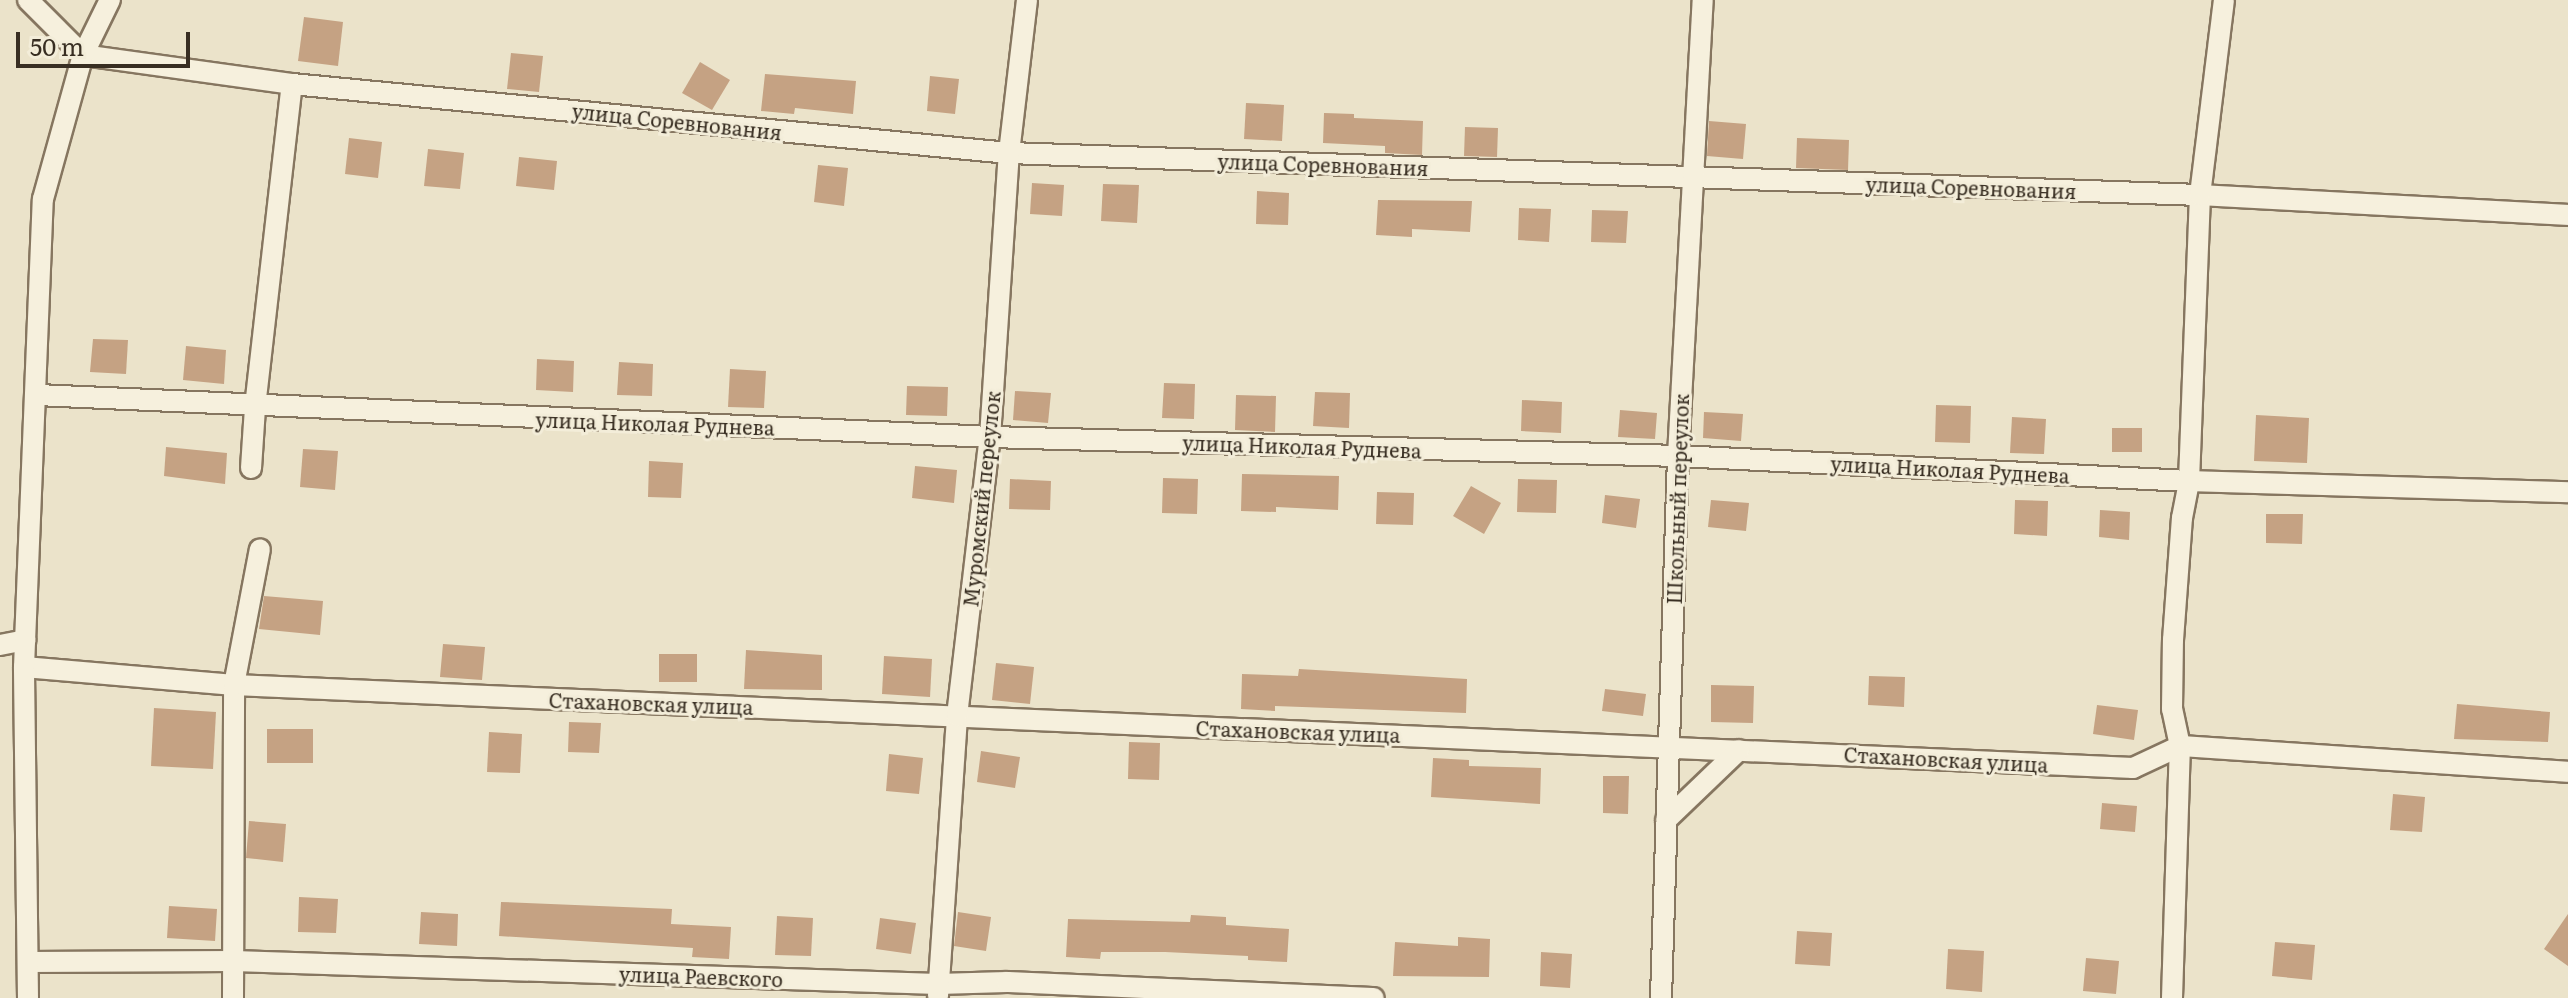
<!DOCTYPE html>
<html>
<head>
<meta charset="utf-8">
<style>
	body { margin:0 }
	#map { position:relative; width:2568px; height:998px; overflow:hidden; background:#ebe3ca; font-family:Literata,serif }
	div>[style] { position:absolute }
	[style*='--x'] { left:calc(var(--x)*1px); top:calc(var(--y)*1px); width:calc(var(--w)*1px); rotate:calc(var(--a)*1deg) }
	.building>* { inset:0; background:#c5a283 }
	.roads { filter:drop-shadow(2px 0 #867660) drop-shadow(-2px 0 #867660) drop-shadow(0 2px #867660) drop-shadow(0 -2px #867660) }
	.minor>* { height:20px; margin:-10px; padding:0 10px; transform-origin:10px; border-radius:10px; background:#f6f0dd }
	span { translate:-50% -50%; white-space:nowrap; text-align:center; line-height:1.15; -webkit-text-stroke:6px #f3edd9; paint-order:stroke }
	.street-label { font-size:20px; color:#382e22 }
	.scale { position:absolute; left:16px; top:32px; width:174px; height:36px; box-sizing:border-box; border:4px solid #382e22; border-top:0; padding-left:10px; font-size:24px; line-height:28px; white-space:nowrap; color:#382e22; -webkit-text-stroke:6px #f3edd9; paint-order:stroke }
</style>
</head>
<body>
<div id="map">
	<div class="building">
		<i style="clip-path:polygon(304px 17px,343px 22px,338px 66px,298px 61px)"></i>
		<i style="clip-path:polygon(511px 53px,543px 56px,539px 92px,507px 89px)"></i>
		<i style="clip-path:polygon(700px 62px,730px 80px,712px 110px,682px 93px)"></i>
		<i style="clip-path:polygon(765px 74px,856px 81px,853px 114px,795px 108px,794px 114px,761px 111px)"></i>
		<i style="clip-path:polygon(930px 76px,959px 79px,955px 114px,927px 111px)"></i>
		<i style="clip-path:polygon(1246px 103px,1284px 105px,1282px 141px,1244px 139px)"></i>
		<i style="clip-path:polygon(1324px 113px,1354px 114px,1354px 118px,1423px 121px,1422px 155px,1385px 153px,1385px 146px,1323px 143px)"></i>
		<i style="clip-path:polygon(1709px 121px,1746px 124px,1743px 159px,1707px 156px)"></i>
		<i style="clip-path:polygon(1465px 127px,1498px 128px,1497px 157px,1464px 156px)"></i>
		<i style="clip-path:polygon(349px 138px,382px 142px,378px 178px,345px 174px)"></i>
		<i style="clip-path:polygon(1797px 138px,1849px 140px,1848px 170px,1796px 168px)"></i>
		<i style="clip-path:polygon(428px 149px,464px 153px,460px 189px,424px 186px)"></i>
		<i style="clip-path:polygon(519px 157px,557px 161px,554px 190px,516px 186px)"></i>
		<i style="clip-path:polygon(818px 165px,848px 168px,844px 206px,814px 202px)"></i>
		<i style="clip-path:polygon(1032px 183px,1064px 185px,1062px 216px,1030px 214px)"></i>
		<i style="clip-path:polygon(1103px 184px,1139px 185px,1137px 223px,1101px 221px)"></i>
		<i style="clip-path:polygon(1257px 191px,1289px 193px,1288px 225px,1256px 224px)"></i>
		<i style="clip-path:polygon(1378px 200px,1472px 201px,1470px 232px,1412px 229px,1412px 237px,1376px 235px)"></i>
		<i style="clip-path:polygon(1519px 208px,1551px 209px,1549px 242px,1518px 240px)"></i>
		<i style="clip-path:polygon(1592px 210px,1628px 211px,1626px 243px,1591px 242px)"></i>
		<i style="clip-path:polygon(93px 339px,128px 340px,126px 374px,90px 372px)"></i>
		<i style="clip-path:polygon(186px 346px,226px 350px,224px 384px,183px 380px)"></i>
		<i style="clip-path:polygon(537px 359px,574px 361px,573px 392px,536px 390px)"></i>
		<i style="clip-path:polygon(619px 362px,653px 364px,652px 396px,617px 395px)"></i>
		<i style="clip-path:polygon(730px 369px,766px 371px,764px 408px,728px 407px)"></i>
		<i style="clip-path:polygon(1164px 383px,1195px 384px,1194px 419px,1162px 418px)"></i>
		<i style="clip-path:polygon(907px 386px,948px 387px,947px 416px,906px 415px)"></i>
		<i style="clip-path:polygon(1015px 391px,1051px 393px,1048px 423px,1013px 420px)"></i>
		<i style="clip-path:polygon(1315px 392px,1350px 393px,1349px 428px,1313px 426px)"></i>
		<i style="clip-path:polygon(1236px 395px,1276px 396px,1275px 432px,1235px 430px)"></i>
		<i style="clip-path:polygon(1522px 400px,1562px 402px,1561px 433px,1521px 431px)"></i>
		<i style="clip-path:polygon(1936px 405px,1971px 406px,1970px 443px,1935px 442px)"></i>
		<i style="clip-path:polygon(1620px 410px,1657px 413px,1655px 439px,1618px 437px)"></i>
		<i style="clip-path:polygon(1704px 412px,1743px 414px,1741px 441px,1703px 438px)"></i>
		<i style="clip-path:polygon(2256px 415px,2309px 418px,2307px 463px,2254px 461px)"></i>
		<i style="clip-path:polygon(2012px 417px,2046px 419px,2044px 454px,2010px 453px)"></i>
		<i style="clip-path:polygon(2112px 428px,2142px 428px,2142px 452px,2112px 452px)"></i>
		<i style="clip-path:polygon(166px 447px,227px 453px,225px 484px,164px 476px)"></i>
		<i style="clip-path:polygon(303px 449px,338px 451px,335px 490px,300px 487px)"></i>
		<i style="clip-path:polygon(649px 461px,683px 463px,681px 498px,648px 497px)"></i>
		<i style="clip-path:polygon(915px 466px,957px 470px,954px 503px,912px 498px)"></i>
		<i style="clip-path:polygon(1242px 474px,1339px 476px,1338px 510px,1276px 507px,1276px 512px,1241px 511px)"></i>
		<i style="clip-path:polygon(1163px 478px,1198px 479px,1197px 514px,1162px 513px)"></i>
		<i style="clip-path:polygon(1010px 479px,1051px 481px,1050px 510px,1009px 509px)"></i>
		<i style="clip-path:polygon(1518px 479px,1557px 480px,1556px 513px,1517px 512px)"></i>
		<i style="clip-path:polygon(1471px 486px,1501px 503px,1484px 534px,1453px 516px)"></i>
		<i style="clip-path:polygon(1377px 492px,1414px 493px,1413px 525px,1376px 524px)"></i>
		<i style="clip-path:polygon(1605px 495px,1640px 499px,1636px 528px,1602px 523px)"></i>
		<i style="clip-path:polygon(1711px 500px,1749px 503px,1746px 531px,1708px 527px)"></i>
		<i style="clip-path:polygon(2015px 500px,2048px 501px,2047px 536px,2014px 534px)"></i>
		<i style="clip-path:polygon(2100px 510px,2130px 512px,2129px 540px,2099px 537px)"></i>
		<i style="clip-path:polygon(2266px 514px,2303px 514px,2302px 544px,2266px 543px)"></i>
		<i style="clip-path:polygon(264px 596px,323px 601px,320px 635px,259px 629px)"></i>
		<i style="clip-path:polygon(443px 644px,485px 647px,482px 680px,440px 677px)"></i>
		<i style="clip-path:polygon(746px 650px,822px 655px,822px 690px,744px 689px)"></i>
		<i style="clip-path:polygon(659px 654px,697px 654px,697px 682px,659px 682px)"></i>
		<i style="clip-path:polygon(884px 656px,932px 659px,930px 697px,882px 694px)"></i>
		<i style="clip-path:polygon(996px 663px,1034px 667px,1030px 704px,992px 700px)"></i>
		<i style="clip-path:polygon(1299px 669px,1467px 679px,1466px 713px,1275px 706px,1275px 711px,1241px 709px,1242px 674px,1298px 676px)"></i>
		<i style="clip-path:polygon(1869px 676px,1905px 677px,1904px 707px,1868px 705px)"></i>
		<i style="clip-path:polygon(1711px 685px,1754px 686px,1753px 723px,1711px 722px)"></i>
		<i style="clip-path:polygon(1605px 689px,1646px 694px,1643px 716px,1602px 711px)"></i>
		<i style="clip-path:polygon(2457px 704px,2550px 712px,2548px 742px,2454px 739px)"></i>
		<i style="clip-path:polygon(2097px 705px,2138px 710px,2134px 740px,2093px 734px)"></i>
		<i style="clip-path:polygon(154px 708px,216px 712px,213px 769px,151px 766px)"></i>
		<i style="clip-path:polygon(569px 722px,601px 723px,599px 753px,568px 752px)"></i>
		<i style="clip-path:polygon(267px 729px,313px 729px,313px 763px,267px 763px)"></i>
		<i style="clip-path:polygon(489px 732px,522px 734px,520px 773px,487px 772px)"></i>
		<i style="clip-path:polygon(1129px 742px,1160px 743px,1159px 780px,1128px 779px)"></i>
		<i style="clip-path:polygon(981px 751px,1020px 757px,1015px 788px,977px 782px)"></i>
		<i style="clip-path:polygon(889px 754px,923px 758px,919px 794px,886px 791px)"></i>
		<i style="clip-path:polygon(1433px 758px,1469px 760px,1469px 766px,1541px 768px,1540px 804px,1431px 797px)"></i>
		<i style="clip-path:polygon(1603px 776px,1629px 776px,1628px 814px,1603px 813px)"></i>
		<i style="clip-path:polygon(2393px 794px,2425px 797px,2422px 832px,2390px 830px)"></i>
		<i style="clip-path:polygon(2102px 803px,2137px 806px,2135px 832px,2100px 829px)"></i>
		<i style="clip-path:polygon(249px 821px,286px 824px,283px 862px,246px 858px)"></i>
		<i style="clip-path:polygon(299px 897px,338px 899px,336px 933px,298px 932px)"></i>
		<i style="clip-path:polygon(501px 902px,672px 909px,671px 924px,731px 927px,729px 959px,692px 957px,693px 948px,499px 936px)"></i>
		<i style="clip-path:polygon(169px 906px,217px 909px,215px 941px,167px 938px)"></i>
		<i style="clip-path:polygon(421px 912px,458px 914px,457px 946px,419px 944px)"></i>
		<i style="clip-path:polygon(958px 912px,991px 917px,986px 951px,954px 946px)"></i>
		<i style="clip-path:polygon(2568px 914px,2568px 966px,2544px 949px)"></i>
		<i style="clip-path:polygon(1191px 915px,1226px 917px,1226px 925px,1289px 929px,1287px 962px,1248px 960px,1248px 956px,1165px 952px,1101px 952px,1100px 959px,1066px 957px,1068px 919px,1190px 922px)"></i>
		<i style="clip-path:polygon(777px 916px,813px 918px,811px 956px,775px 955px)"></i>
		<i style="clip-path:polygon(880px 918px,916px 923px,911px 954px,876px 949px)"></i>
		<i style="clip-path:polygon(1797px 931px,1832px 933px,1830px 966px,1795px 964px)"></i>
		<i style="clip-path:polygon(1458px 937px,1490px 939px,1489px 977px,1393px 976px,1395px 942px,1458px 946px)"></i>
		<i style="clip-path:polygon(2275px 942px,2315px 945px,2312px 980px,2272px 976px)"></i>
		<i style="clip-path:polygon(1948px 949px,1984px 951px,1982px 992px,1946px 989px)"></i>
		<i style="clip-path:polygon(1541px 952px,1572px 954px,1570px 988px,1540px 986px)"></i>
		<i style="clip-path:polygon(2086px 958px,2119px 961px,2116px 994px,2083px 991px)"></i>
	</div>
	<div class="roads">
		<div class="minor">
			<i style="--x:28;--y:0;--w:78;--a:45"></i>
			<i style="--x:83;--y:55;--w:211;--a:7.9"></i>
			<i style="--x:292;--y:84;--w:720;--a:5.5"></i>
			<i style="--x:1009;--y:153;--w:1192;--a:2.02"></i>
			<i style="--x:2200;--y:195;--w:369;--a:3.1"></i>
			<i style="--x:37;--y:395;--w:954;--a:2.52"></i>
			<i style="--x:990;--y:437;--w:688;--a:1.58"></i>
			<i style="--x:1678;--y:456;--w:512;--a:2.8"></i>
			<i style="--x:2189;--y:481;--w:379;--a:1.7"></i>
			<i style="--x:251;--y:468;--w:61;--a:-86.2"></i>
			<i style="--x:255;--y:407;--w:325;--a:-83.5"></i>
			<i style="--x:0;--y:645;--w:26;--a:-11"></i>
			<i style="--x:24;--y:667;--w:211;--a:4.9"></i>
			<i style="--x:234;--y:685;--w:1901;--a:2.5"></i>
			<i style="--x:2133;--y:768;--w:52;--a:-25.1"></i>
			<i style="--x:2180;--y:746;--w:389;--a:3.8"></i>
			<i style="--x:1666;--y:820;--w:101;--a:-43.8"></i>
			<i style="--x:28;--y:962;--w:206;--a:-0.3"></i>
			<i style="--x:234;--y:961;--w:704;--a:1.87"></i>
			<i style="--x:938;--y:984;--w:69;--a:-1.7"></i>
			<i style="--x:1007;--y:982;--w:367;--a:2.5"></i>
			<i style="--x:938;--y:996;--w:281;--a:-86.1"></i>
			<i style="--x:957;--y:716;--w:281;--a:-83.3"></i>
			<i style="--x:990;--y:437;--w:285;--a:-86.2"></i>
			<i style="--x:1009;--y:153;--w:154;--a:-83.3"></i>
			<i style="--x:28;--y:998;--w:331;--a:-90.7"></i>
			<i style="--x:24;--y:667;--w:468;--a:-87.7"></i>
			<i style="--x:43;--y:199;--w:149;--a:-74.5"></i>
			<i style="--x:83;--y:55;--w:61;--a:-63.9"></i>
			<i style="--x:233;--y:998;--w:313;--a:-89.8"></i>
			<i style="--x:234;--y:685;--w:138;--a:-79.2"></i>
			<i style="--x:1661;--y:998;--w:542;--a:-88.2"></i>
			<i style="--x:1678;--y:456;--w:457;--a:-86.9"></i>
			<i style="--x:2172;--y:998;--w:252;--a:-88.2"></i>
			<i style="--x:2180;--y:746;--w:38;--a:-102"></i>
			<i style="--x:2172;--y:709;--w:69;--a:-89.2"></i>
			<i style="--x:2173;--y:640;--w:122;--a:-85.8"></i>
			<i style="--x:2182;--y:518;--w:38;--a:-79"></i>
			<i style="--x:2189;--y:481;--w:286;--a:-87.8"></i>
			<i style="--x:2200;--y:195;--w:196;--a:-83"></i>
		</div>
	</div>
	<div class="street-label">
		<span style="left:677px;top:121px;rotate:6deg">улица Соревнования</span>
		<span style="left:1323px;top:164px;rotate:2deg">улица Соревнования</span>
		<span style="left:1971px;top:187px;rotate:2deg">улица Соревнования</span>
		<span style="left:655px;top:423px;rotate:2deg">улица Николая Руднева</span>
		<span style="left:1302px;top:446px;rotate:2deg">улица Николая Руднева</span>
		<span style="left:1950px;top:469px;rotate:3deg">улица Николая Руднева</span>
		<span style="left:981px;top:499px;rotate:-84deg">Муромский переулок</span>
		<span style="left:1677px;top:499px;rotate:-88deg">Школьный переулок</span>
		<span style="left:651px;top:703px;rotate:2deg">Стахановская улица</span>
		<span style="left:1298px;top:731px;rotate:2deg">Стахановская улица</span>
		<span style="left:1946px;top:759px;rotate:3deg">Стахановская улица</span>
		<span style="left:701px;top:976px;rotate:2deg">улица Раевского</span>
	</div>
	<div class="scale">50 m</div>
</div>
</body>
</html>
